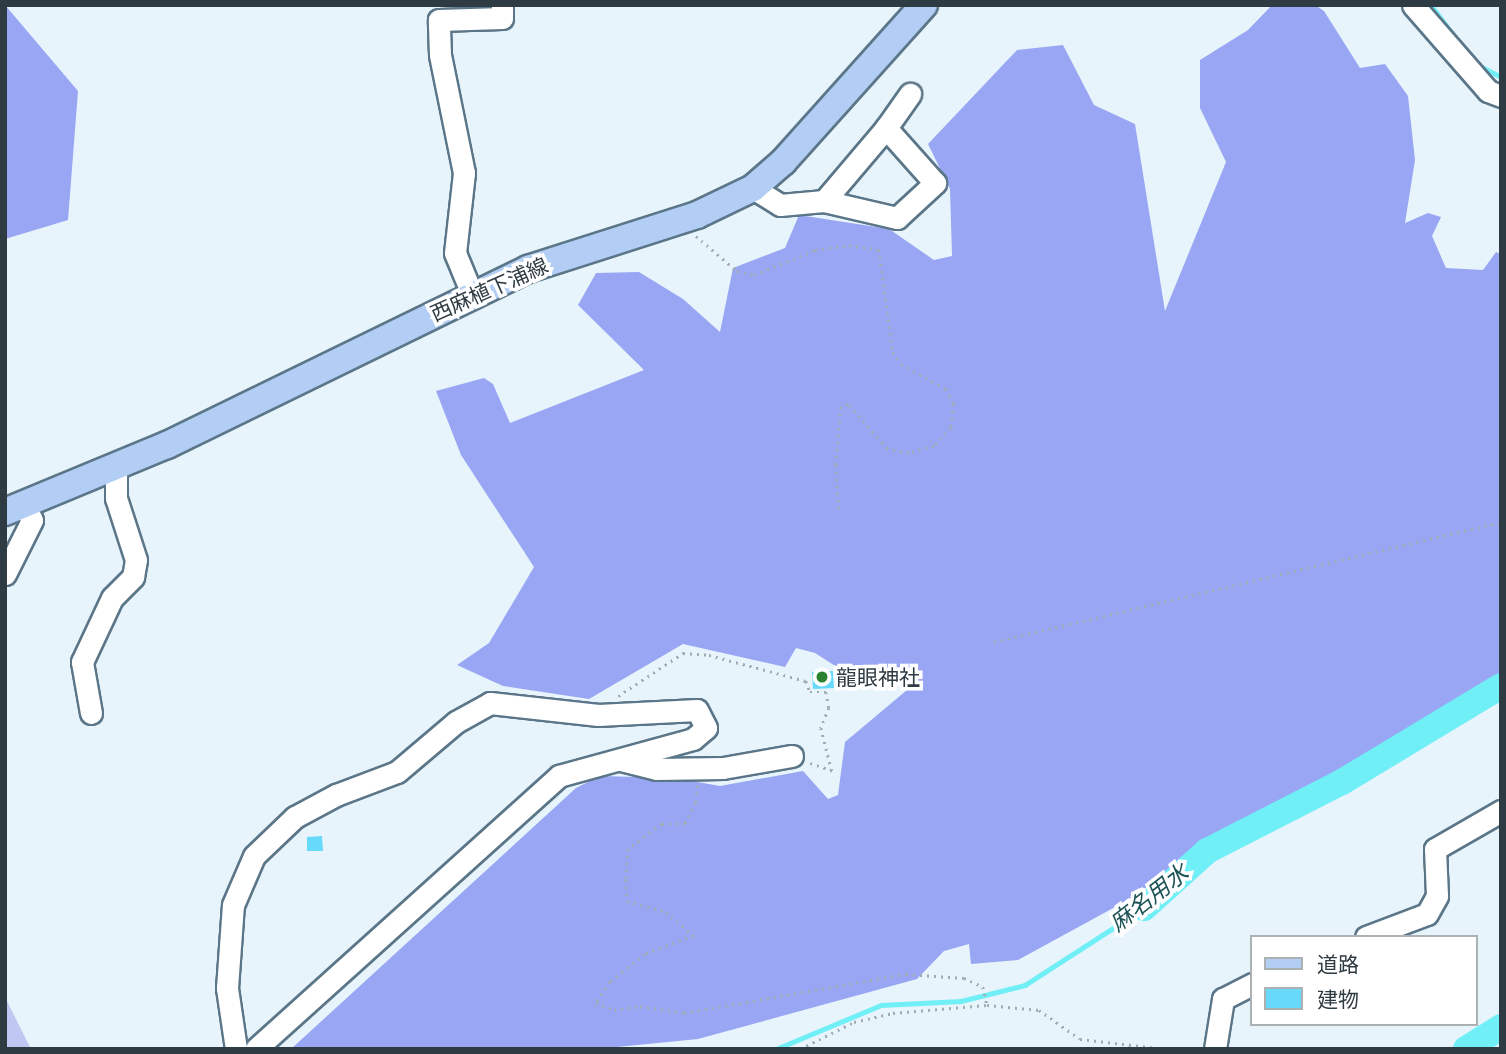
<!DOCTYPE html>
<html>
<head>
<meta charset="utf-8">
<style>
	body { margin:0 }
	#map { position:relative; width:1506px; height:1054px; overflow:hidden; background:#e8f4fc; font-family:"Titillium Web","Noto Sans JP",sans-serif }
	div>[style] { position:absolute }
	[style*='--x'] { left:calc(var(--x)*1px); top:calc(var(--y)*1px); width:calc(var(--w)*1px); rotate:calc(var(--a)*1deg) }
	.green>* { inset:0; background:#bec8f3 }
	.forest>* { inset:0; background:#98a6f3 }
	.stream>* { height:4.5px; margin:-2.25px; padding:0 2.25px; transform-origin:2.25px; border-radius:2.25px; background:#71eff6 }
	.river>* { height:26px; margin:-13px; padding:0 13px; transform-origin:13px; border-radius:13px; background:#71eff6 }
	.building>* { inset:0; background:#67d9fa }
	.path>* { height:2.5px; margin-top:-1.25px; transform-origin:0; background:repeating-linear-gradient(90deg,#a0acb4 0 2px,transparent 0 7px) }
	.roads { filter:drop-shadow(2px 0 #5b7688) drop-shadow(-2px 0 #5b7688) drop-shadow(0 2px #5b7688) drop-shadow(0 -2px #5b7688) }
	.minor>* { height:21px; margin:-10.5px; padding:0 10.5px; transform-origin:10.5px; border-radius:10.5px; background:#fff }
	.major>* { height:26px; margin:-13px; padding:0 13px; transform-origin:13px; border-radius:13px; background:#b2cef5 }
	.dots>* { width:19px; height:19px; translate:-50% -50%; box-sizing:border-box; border:4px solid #fff; border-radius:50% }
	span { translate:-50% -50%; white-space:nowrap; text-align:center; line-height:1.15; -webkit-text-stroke:7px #fff; paint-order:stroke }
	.street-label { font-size:21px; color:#2f3b43 }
	.poi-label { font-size:21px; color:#2f3b43 }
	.left { translate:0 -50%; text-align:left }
	.water-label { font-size:23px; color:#1c5356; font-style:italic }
	.frame { position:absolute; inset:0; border:7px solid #2f3b43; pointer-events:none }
	.legend { position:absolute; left:1250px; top:935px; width:228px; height:91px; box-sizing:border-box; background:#fff; border:2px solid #acb1b4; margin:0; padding:9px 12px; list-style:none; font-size:21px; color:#2f3b43 }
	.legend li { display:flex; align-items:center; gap:14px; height:35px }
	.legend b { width:35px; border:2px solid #acb1b4 }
</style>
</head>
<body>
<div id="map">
	<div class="green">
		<i style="clip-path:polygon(5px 997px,31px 1049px,5px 1049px)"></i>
	</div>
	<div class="forest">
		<i style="clip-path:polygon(5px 5px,78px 91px,68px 220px,5px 239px)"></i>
		<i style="clip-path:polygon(1272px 5px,1315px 5px,1324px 11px,1360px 68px,1385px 64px,1408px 96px,1415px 160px,1405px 223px,1428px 213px,1441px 217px,1432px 236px,1446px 268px,1483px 270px,1496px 252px,1501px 254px,1501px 676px,1355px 764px,1194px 848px,1137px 895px,1018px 960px,971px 964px,969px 944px,944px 951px,917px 979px,698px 1039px,597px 1049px,291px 1049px,576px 788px,600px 776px,675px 778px,720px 786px,803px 771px,828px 799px,838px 795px,845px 742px,913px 685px,851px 676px,815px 653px,796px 648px,785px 667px,683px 644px,589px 699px,503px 686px,457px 665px,489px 643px,534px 567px,461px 455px,436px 391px,484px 378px,493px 384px,510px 423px,644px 370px,578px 305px,596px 273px,639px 272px,683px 299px,720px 332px,733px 268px,785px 248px,799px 215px,889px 229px,934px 260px,952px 256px,950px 189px,928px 144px,1017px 50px,1063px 45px,1094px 105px,1135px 124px,1165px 311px,1226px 162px,1200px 108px,1200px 60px,1248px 30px)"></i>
	</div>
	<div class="stream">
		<i style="--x:1431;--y:5;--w:45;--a:53.1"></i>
		<i style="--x:1476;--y:64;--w:28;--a:27"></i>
		<i style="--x:776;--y:1049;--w:114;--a:-22.7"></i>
		<i style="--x:881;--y:1005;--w:80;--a:-2.9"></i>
		<i style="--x:961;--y:1001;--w:66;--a:-14"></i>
		<i style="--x:1025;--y:985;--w:142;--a:-32.9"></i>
	</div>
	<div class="river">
		<i style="--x:1144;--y:908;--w:85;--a:-42.1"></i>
		<i style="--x:1207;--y:851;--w:152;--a:-27.1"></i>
		<i style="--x:1342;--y:782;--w:186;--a:-31.1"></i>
		<i style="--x:1466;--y:1049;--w:41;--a:-32.2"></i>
	</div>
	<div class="building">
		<i style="clip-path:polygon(833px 671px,834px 688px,813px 689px,812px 672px)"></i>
		<i style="clip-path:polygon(322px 836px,323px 851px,307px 851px,307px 837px)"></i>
	</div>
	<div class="path">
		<i style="--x:696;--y:236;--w:54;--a:40.5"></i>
		<i style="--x:737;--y:271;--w:17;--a:13"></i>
		<i style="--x:754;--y:275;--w:66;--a:-22.3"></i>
		<i style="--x:815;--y:250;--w:34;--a:-8"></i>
		<i style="--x:849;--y:245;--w:30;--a:9"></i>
		<i style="--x:879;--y:250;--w:103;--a:82.2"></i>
		<i style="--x:893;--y:352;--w:14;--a:56"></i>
		<i style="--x:901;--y:364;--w:51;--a:29.1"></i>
		<i style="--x:946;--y:389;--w:17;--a:62"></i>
		<i style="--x:954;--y:404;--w:24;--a:97"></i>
		<i style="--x:951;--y:428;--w:25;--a:133"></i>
		<i style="--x:934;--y:446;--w:26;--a:164"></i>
		<i style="--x:909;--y:453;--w:22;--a:-170"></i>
		<i style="--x:887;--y:449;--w:60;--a:-130.9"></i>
		<i style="--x:848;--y:404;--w:8;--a:157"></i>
		<i style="--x:841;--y:407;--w:58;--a:94.9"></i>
		<i style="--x:836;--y:465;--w:49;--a:86.5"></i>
		<i style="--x:994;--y:642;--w:521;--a:-13.32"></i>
		<i style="--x:618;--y:696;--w:78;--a:-33.5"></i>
		<i style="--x:683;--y:653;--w:26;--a:4"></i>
		<i style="--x:709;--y:655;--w:100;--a:15"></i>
		<i style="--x:806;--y:681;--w:12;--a:70"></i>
		<i style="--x:810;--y:692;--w:16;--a:0"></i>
		<i style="--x:826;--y:692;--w:16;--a:79"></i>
		<i style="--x:829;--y:708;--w:22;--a:112"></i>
		<i style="--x:821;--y:728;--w:44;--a:75.7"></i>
		<i style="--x:832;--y:771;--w:24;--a:-161"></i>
		<i style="--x:698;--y:786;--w:17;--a:97"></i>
		<i style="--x:696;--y:803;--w:24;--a:118"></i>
		<i style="--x:685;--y:824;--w:23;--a:180"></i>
		<i style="--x:662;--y:824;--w:42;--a:143.7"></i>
		<i style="--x:628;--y:849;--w:31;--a:94"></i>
		<i style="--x:626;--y:880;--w:21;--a:87"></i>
		<i style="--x:627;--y:901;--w:41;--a:15.8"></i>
		<i style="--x:666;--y:912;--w:37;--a:41"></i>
		<i style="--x:694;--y:936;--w:52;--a:159.8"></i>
		<i style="--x:645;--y:954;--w:45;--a:141.3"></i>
		<i style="--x:610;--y:982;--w:25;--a:124"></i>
		<i style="--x:596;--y:1003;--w:19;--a:21"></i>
		<i style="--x:614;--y:1010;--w:26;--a:-9"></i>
		<i style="--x:640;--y:1006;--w:45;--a:9"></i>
		<i style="--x:684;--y:1013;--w:225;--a:-10"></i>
		<i style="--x:906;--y:974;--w:58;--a:3.9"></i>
		<i style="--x:964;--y:978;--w:21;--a:25"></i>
		<i style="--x:983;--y:987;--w:18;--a:77"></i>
		<i style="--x:800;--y:1049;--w:60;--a:-26.6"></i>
		<i style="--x:854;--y:1022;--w:40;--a:-13"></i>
		<i style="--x:893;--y:1013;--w:94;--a:-4.9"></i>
		<i style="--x:987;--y:1005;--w:52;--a:5.5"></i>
		<i style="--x:1039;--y:1010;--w:50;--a:35.3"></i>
		<i style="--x:1080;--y:1039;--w:87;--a:6.6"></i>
	</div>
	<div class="roads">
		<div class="minor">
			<i style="--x:1413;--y:5;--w:114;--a:48.9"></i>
			<i style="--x:1488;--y:91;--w:14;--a:21"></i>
			<i style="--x:886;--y:128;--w:42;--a:-54.8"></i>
			<i style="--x:753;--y:188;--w:32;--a:32"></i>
			<i style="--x:780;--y:205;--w:44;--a:-5.2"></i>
			<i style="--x:824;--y:201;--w:75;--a:13.1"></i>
			<i style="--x:897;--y:218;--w:52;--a:-42.6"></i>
			<i style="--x:935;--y:183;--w:74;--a:-131.7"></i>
			<i style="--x:886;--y:128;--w:96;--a:130.3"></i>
			<i style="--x:472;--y:294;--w:44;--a:-112.5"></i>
			<i style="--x:455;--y:253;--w:81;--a:-83.6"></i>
			<i style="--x:464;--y:173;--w:120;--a:-101.5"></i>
			<i style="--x:440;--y:55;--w:35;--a:-92"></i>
			<i style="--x:439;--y:20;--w:63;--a:-1.8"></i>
			<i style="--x:502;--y:18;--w:13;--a:-90"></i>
			<i style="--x:5;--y:574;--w:60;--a:-63.4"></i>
			<i style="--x:32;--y:520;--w:17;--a:-118"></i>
			<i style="--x:91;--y:713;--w:52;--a:-100"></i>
			<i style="--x:82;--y:662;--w:71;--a:-64.9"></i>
			<i style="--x:112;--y:598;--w:30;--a:-45"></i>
			<i style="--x:133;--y:577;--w:17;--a:-80"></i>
			<i style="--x:136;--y:560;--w:65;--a:-107.9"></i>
			<i style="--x:116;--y:498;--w:31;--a:-90"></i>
			<i style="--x:621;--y:760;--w:36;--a:14"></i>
			<i style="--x:656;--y:769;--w:67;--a:-0.9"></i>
			<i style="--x:723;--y:768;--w:70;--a:-9.9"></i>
			<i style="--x:1366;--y:937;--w:65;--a:-20.7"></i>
			<i style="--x:1427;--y:914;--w:21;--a:-61"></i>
			<i style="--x:1437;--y:896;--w:47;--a:-92.4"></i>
			<i style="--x:1435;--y:849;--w:76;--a:-29.9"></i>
			<i style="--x:236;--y:1049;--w:62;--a:-98.4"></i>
			<i style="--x:227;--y:988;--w:83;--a:-85.9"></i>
			<i style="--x:233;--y:905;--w:53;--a:-66.8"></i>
			<i style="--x:254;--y:856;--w:57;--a:-43.6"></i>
			<i style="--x:295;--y:817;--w:47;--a:-28.2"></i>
			<i style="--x:336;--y:795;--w:65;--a:-20.7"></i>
			<i style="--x:397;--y:772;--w:77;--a:-40.3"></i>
			<i style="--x:456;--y:722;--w:39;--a:-29"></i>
			<i style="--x:490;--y:703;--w:109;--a:6.3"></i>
			<i style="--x:598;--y:715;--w:99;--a:-2.9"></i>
			<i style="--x:697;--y:710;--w:20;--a:63"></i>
			<i style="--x:706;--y:728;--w:17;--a:140"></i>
			<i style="--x:693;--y:739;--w:139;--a:164.6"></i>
			<i style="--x:559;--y:776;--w:408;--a:138"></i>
			<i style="--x:1215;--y:1049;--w:51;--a:-80.9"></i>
			<i style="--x:1223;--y:999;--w:33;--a:-27"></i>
		</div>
		<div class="major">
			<i style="--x:5;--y:512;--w:175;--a:-22.5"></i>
			<i style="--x:167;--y:445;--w:402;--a:-26"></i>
			<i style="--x:528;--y:269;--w:177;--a:-17.7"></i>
			<i style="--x:697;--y:215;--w:62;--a:-25.7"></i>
			<i style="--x:753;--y:188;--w:40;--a:-41"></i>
			<i style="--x:783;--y:162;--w:211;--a:-48.1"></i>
		</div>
	</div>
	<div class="dots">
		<i style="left:822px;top:677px;background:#2b8231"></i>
	</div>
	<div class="street-label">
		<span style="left:489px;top:289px;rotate:-24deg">西麻植下浦線</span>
	</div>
	<div class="poi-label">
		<span class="left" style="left:836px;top:677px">龍眼神社</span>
	</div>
	<div class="water-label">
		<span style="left:1149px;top:898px;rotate:-38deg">麻名用水</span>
	</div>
	<div class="frame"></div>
	<ul class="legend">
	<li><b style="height:9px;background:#b2cef5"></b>道路</li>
	<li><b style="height:19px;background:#67d9fa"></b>建物</li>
	</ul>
</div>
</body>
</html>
